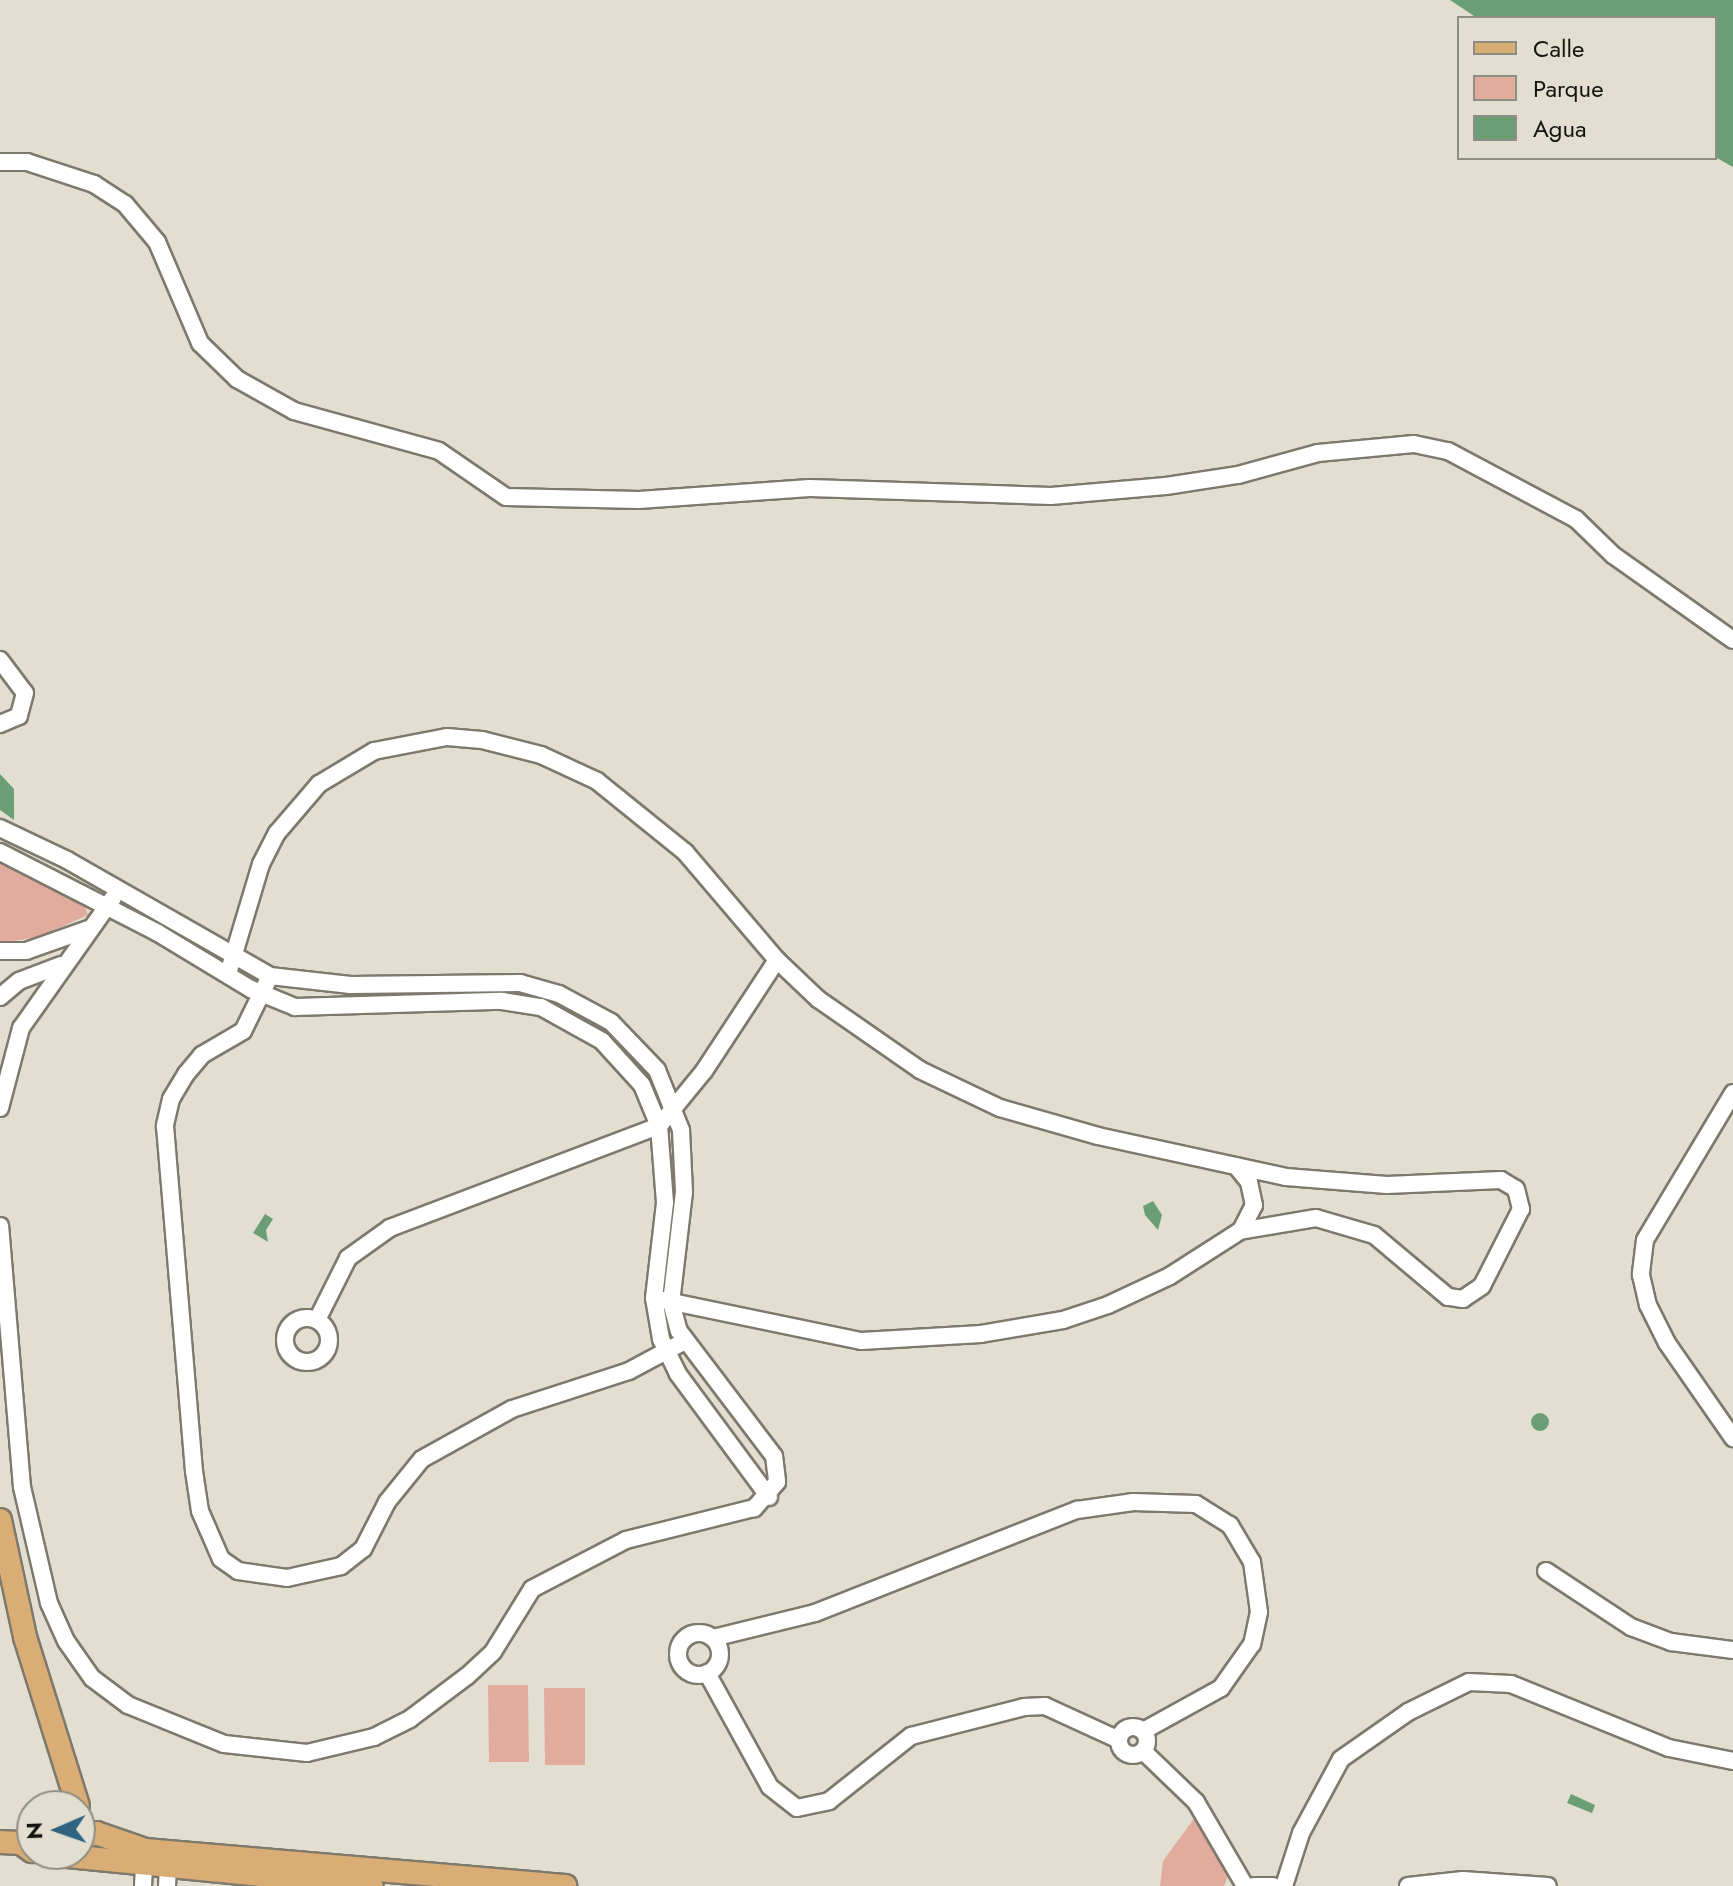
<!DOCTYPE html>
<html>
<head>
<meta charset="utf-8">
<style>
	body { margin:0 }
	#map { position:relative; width:1733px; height:1886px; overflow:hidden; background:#e3dfd0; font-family:Jost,sans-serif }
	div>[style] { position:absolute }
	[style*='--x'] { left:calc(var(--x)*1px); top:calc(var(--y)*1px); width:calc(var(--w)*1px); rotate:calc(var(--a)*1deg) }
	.green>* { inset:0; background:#e1ac9d }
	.water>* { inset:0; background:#6a9f76 }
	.round { border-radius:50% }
	.roads { filter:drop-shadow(2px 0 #7d796c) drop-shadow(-2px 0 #7d796c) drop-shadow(0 2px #7d796c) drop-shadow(0 -2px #7d796c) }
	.minor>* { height:16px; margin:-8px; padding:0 8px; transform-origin:8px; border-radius:8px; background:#fff }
	.minor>.ring { margin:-8px; padding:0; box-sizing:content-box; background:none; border:16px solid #fff; border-radius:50% }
	.major>* { height:22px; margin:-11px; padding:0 11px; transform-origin:11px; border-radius:11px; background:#d9ad75 }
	span { translate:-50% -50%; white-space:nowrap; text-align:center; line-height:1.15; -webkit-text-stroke:6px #e3dfd0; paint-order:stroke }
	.legend { position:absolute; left:1457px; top:16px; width:260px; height:144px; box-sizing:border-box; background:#e3dfd0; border:2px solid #908d82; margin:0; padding:10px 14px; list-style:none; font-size:24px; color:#14130e }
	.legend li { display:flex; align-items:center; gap:16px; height:40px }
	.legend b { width:40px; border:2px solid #908d82 }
	.north { position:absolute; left:16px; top:1790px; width:80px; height:80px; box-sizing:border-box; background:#e3dfd0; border:2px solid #908d82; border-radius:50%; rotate:268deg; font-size:22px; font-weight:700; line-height:32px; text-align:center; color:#14130e }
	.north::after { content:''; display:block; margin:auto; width:28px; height:36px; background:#2f6380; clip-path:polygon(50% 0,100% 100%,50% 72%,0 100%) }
</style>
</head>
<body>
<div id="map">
	<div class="green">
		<i style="clip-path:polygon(0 863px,84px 904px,88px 915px,39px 937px,0 943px)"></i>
		<i style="clip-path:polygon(488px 1685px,528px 1685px,529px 1762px,489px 1762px)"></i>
		<i style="clip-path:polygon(544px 1688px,585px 1688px,585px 1765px,545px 1765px)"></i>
		<i style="clip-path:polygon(1198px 1813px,1229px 1874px,1224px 1886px,1160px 1886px,1163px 1861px)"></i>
	</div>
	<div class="water">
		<i style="clip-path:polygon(1450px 0,1733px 0,1733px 167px,1715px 157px,1715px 18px,1477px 18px)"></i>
		<i style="clip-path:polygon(0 774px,14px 789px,14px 820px,0 810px)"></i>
		<i style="clip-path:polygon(1153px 1201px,1162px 1215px,1158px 1230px,1145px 1215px,1143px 1206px)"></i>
		<i style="clip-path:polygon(265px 1214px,273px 1219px,266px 1230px,268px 1242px,253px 1233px)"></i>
		<i class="round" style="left:1531px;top:1413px;width:18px;height:18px"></i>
		<i style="clip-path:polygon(1571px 1794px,1595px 1805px,1592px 1813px,1567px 1803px)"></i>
	</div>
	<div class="roads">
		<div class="minor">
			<i style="--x:0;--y:162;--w:27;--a:0"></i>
			<i style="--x:27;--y:162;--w:71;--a:18.2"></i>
			<i style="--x:94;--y:184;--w:37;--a:33"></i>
			<i style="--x:125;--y:204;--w:50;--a:49.9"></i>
			<i style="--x:157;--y:242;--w:110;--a:66.9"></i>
			<i style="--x:200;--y:343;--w:52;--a:44.2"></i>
			<i style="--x:237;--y:379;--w:65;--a:29.3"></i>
			<i style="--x:294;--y:411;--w:150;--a:15.4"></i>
			<i style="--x:439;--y:451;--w:81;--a:34.5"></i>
			<i style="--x:506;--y:497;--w:133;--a:1.3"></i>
			<i style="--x:639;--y:500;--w:171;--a:-4"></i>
			<i style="--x:810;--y:488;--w:241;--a:1.9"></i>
			<i style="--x:1051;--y:496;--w:115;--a:-5"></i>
			<i style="--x:1166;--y:486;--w:73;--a:-8.7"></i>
			<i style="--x:1238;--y:475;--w:83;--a:-15.4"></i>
			<i style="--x:1318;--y:453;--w:96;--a:-5.4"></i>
			<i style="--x:1414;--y:444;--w:35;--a:12"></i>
			<i style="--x:1448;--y:451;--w:145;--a:28"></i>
			<i style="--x:1576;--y:519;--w:52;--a:44.2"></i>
			<i style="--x:1613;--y:555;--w:147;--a:35.3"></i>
			<i style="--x:0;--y:660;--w:41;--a:52.9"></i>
			<i style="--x:25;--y:693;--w:24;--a:105"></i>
			<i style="--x:19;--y:716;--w:21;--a:157"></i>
			<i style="--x:0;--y:828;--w:74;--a:25.5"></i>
			<i style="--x:67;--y:860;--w:234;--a:29.7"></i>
			<i style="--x:270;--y:976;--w:81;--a:6.4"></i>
			<i style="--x:350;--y:985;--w:170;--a:-0.7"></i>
			<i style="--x:520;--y:983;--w:41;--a:15.8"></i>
			<i style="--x:559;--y:994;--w:59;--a:28.3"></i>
			<i style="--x:611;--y:1022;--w:66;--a:46.2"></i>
			<i style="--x:657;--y:1070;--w:65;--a:68.2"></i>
			<i style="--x:681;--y:1130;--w:62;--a:87.2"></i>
			<i style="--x:684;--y:1192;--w:111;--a:96.7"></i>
			<i style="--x:671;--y:1302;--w:30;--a:75"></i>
			<i style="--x:679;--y:1331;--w:157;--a:52.8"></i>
			<i style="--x:774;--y:1456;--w:26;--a:83"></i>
			<i style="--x:777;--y:1482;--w:35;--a:131"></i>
			<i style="--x:754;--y:1508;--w:132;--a:166"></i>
			<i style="--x:626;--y:1540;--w:106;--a:152.5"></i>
			<i style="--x:532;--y:1589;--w:74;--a:121.8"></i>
			<i style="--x:493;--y:1652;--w:35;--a:137"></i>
			<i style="--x:467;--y:1676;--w:71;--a:143"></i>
			<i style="--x:410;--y:1719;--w:40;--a:153.4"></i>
			<i style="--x:374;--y:1737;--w:69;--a:166.6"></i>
			<i style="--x:307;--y:1753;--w:83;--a:-173.8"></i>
			<i style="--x:224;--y:1744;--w:104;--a:-157.9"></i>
			<i style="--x:128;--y:1705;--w:45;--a:-143.1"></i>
			<i style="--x:92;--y:1678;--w:45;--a:-125.1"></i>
			<i style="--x:66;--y:1641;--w:42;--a:-114.1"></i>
			<i style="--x:49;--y:1603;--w:119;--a:-103.1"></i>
			<i style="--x:22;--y:1487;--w:262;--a:-94.8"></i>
			<i style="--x:0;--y:852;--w:178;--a:27.1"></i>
			<i style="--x:158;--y:933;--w:109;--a:31.1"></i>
			<i style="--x:251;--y:989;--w:48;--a:22.2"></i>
			<i style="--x:295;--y:1007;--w:207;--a:-1.7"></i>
			<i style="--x:502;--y:1001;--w:39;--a:9"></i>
			<i style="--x:541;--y:1007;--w:70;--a:29.1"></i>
			<i style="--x:602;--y:1041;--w:59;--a:47.7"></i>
			<i style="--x:642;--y:1085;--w:44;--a:67.5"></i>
			<i style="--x:659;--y:1126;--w:77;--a:85.5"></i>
			<i style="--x:665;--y:1203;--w:96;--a:96.6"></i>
			<i style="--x:654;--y:1298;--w:42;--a:80.3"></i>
			<i style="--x:661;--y:1339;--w:39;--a:64"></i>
			<i style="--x:678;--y:1374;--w:153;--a:53.5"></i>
			<i style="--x:0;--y:951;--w:26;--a:0"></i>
			<i style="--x:26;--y:951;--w:66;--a:-19.5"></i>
			<i style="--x:228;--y:974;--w:115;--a:-73.3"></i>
			<i style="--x:261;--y:864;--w:35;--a:-63"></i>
			<i style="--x:277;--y:833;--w:65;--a:-49.4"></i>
			<i style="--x:319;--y:784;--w:64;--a:-31"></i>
			<i style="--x:374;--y:751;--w:74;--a:-10.9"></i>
			<i style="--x:447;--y:737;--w:35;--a:5"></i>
			<i style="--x:482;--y:740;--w:61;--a:14.3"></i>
			<i style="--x:541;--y:755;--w:62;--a:24.9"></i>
			<i style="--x:597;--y:781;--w:113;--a:38.9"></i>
			<i style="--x:685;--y:852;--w:142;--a:49.6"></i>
			<i style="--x:777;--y:960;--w:57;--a:43.6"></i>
			<i style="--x:818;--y:999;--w:124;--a:34.8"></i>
			<i style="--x:920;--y:1070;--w:89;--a:25.4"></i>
			<i style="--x:1000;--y:1108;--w:102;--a:15.9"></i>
			<i style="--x:1098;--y:1136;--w:192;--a:12.3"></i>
			<i style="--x:1286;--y:1177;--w:101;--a:4.5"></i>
			<i style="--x:1387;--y:1185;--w:114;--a:-2.5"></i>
			<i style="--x:1501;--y:1180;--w:17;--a:31"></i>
			<i style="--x:1516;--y:1189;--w:21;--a:76"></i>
			<i style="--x:1521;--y:1209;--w:86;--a:116.9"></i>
			<i style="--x:1482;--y:1286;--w:23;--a:146"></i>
			<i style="--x:1463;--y:1299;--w:15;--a:-172"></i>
			<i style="--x:1448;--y:1297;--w:97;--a:-140"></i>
			<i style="--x:1374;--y:1235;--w:60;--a:-163.7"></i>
			<i style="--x:1316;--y:1218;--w:77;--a:170.3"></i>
			<i style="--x:1240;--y:1231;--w:83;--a:147.3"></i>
			<i style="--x:1170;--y:1276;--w:68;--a:154.9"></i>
			<i style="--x:1108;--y:1305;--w:47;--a:161.6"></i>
			<i style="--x:1063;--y:1320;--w:83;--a:170.3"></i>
			<i style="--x:981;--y:1334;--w:120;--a:176.7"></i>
			<i style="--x:861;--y:1341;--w:211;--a:-168.3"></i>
			<i style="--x:270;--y:976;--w:61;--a:116.1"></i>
			<i style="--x:243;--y:1031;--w:48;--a:149.7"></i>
			<i style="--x:202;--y:1055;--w:25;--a:130"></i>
			<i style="--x:186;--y:1074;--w:29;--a:121"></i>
			<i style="--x:171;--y:1099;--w:28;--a:103"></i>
			<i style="--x:165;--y:1126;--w:346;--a:85.2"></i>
			<i style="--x:194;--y:1471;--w:40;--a:81.5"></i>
			<i style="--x:200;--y:1511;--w:52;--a:66.4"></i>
			<i style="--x:221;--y:1559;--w:21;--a:35"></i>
			<i style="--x:238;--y:1571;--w:49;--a:8.1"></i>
			<i style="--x:287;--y:1578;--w:55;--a:-12.5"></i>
			<i style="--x:341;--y:1566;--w:28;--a:-38"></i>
			<i style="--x:363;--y:1549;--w:53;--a:-62.9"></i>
			<i style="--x:387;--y:1502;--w:55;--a:-50.9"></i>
			<i style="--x:422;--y:1459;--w:103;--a:-29.1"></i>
			<i style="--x:512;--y:1409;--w:123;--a:-18"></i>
			<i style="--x:629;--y:1371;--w:61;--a:-28.2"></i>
			<i style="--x:0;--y:997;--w:25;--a:-40"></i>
			<i style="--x:19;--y:981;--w:45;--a:-20.9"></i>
			<i style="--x:1733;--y:1093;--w:171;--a:120.9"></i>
			<i style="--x:1645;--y:1240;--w:35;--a:97"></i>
			<i style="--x:1641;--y:1275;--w:31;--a:77"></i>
			<i style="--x:1648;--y:1305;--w:42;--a:63.4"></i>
			<i style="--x:1667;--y:1343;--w:116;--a:55.2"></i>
			<i style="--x:0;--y:1108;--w:83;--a:-75.3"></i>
			<i style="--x:21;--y:1028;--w:159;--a:-54.7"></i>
			<i style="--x:1236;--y:1166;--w:21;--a:51"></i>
			<i style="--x:1249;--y:1182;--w:24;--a:78"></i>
			<i style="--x:1254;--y:1205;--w:28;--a:117"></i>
			<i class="ring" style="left:285px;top:1318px;width:28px;height:28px"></i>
			<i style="--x:317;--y:1320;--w:69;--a:-63.4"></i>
			<i style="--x:348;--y:1258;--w:52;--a:-35.5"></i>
			<i style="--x:390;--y:1228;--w:288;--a:-20.8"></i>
			<i style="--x:659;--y:1126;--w:71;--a:-50.7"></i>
			<i style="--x:704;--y:1071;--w:133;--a:-56.7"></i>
			<i style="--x:1546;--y:1571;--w:102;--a:33.4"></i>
			<i style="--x:1631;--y:1627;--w:43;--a:20.6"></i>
			<i style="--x:1671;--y:1642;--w:63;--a:7.4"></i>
			<i class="ring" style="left:678px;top:1633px;width:26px;height:26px"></i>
			<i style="--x:713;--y:1638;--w:105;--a:-13.8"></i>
			<i style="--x:815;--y:1613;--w:282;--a:-21.5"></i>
			<i style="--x:1077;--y:1510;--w:57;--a:-8.1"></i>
			<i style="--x:1133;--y:1502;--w:63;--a:1.8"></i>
			<i style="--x:1196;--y:1504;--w:40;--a:32"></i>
			<i style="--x:1230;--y:1525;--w:43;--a:59.3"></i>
			<i style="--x:1252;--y:1562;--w:50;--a:82"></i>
			<i style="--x:1259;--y:1612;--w:33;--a:102"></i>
			<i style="--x:1252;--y:1644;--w:54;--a:125.2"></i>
			<i style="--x:1221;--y:1688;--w:89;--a:151.1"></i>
			<i style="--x:707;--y:1673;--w:130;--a:61.1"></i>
			<i style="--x:770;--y:1787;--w:34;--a:38"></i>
			<i style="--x:797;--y:1808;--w:33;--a:-12"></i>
			<i style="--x:829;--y:1801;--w:105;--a:-38.4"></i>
			<i style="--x:911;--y:1736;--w:117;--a:-14.4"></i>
			<i style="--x:1024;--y:1707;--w:21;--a:-3"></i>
			<i style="--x:1045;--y:1706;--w:81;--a:24.7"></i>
			<i class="ring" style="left:1119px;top:1727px;width:12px;height:12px"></i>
			<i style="--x:1143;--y:1751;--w:74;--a:43.9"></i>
			<i style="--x:1196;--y:1802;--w:97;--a:59.7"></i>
			<i style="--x:143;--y:1886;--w:21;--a:-87"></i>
			<i style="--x:167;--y:1886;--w:19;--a:-87"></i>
			<i style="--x:1254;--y:1886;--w:19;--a:0"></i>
			<i style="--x:1284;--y:1886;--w:56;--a:-72.2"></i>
			<i style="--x:1301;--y:1833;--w:84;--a:-61.6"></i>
			<i style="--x:1341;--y:1759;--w:82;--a:-35"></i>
			<i style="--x:1408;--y:1712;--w:68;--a:-26.2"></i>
			<i style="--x:1469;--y:1682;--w:42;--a:2.7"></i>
			<i style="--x:1511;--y:1684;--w:170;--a:22.1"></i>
			<i style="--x:1669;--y:1748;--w:65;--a:11.5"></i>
			<i style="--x:1408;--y:1886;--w:55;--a:-6.2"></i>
			<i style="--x:1463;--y:1880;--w:85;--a:4"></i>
		</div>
		<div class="major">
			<i style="--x:0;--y:1520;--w:120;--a:77.9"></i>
			<i style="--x:25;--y:1637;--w:177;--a:72.6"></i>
			<i style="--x:80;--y:1838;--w:17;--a:-17"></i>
			<i style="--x:96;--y:1833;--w:52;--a:19.1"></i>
			<i style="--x:145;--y:1850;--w:422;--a:4.9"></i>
			<i style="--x:0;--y:1842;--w:21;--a:3"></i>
			<i style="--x:21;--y:1843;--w:14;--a:36"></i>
			<i style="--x:47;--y:1854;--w:326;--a:5.6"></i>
		</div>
	</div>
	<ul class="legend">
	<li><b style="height:10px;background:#d9ad75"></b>Calle</li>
	<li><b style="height:22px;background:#e1ac9d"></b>Parque</li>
	<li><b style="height:22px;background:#6a9f76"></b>Agua</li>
	</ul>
	<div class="north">N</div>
</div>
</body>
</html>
